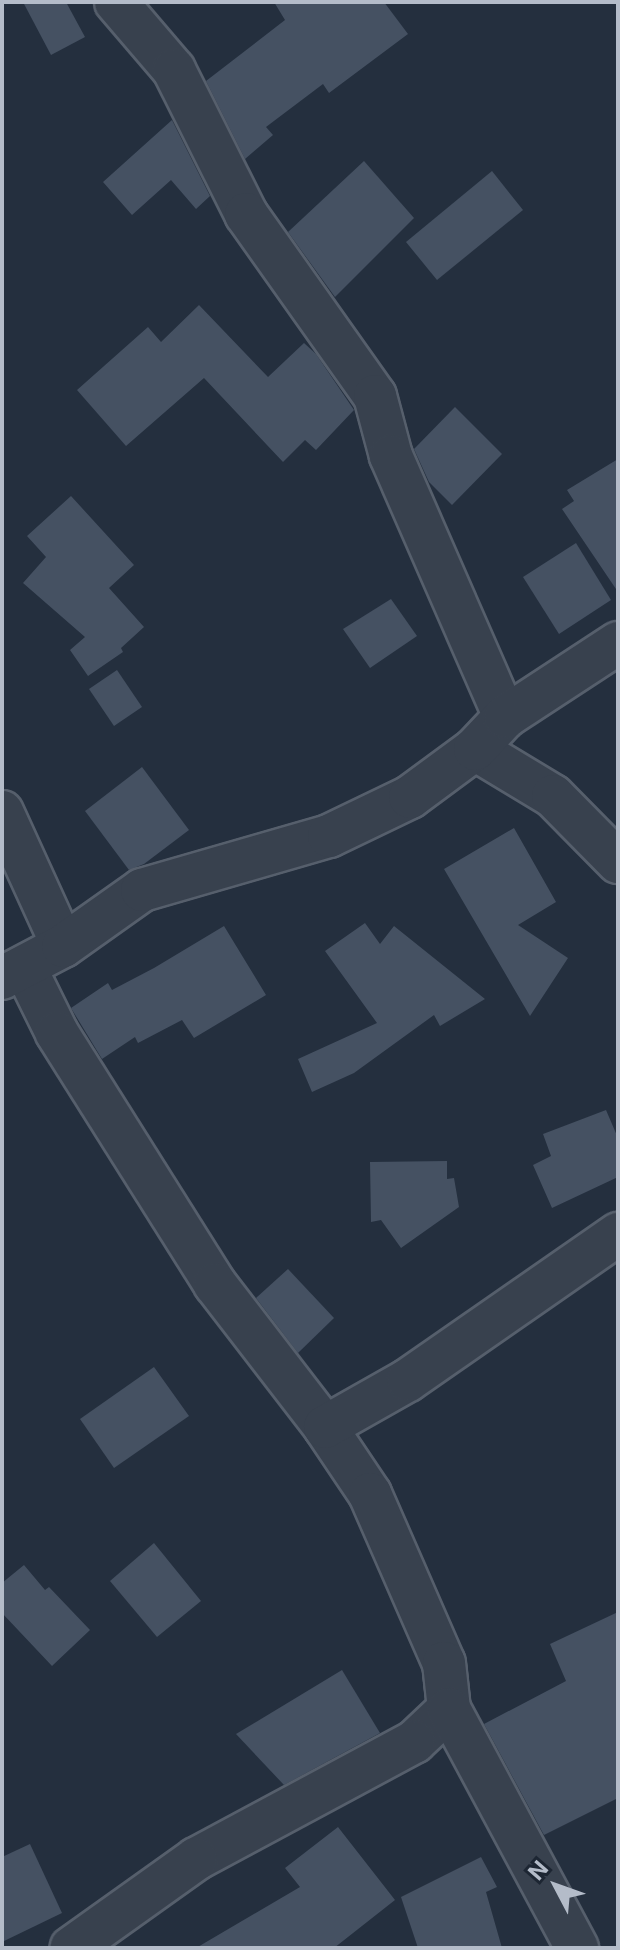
<!DOCTYPE html>
<html>
<head>
<meta charset="utf-8">
<style>
	body { margin:0 }
	#map { position:relative; width:620px; height:1950px; overflow:hidden; background:#242f3e; font-family:Inter,sans-serif }
	div>[style] { position:absolute }
	[style*='--x'] { left:calc(var(--x)*1px); top:calc(var(--y)*1px); width:calc(var(--w)*1px); rotate:calc(var(--a)*1deg) }
	.building>* { inset:0; background:#455162 }
	.roads { filter:drop-shadow(2px 0 #565f6c) drop-shadow(-2px 0 #565f6c) drop-shadow(0 2px #565f6c) drop-shadow(0 -2px #565f6c) }
	.street>* { height:42px; margin:-21px; padding:0 21px; transform-origin:21px; border-radius:21px; background:#38414e }
	span { translate:-50% -50%; white-space:nowrap; text-align:center; line-height:1.15; -webkit-text-stroke:8px #1d2633; paint-order:stroke }
	.frame { position:absolute; inset:0; border:4px solid #b4bcc9; pointer-events:none }
	.north { position:absolute; left:516px; top:1846px; width:80px; height:80px; -webkit-text-stroke:6px #1d2633; paint-order:stroke; rotate:311deg; font-size:22px; font-weight:700; line-height:32px; text-align:center; color:#b4bcc9 }
	.north::after { content:''; display:block; margin:auto; width:28px; height:36px; background:#b4bcc9; clip-path:polygon(50% 0,100% 100%,50% 72%,0 100%) }
</style>
</head>
<body>
<div id="map">
	<div class="building">
		<i style="clip-path:polygon(23px 2px,66px 2px,85px 37px,51px 55px)"></i>
		<i style="clip-path:polygon(274px 2px,384px 2px,408px 34px,329px 93px,323px 84px,266px 127px,273px 135px,245px 159px,206px 81px,285px 20px)"></i>
		<i style="clip-path:polygon(172px 120px,210px 196px,196px 209px,171px 180px,132px 215px,103px 182px)"></i>
		<i style="clip-path:polygon(364px 161px,414px 218px,335px 297px,288px 232px)"></i>
		<i style="clip-path:polygon(492px 171px,523px 210px,437px 280px,406px 242px)"></i>
		<i style="clip-path:polygon(199px 305px,268px 377px,304px 343px,316px 354px,354px 410px,316px 450px,305px 440px,283px 462px,204px 378px,126px 446px,77px 390px,148px 327px,161px 342px)"></i>
		<i style="clip-path:polygon(455px 407px,502px 454px,452px 505px,429px 482px,414px 449px)"></i>
		<i style="clip-path:polygon(618px 459px,618px 592px,562px 509px,574px 501px,567px 490px)"></i>
		<i style="clip-path:polygon(71px 496px,134px 565px,109px 588px,144px 627px,121px 648px,123px 652px,88px 676px,70px 650px,85px 637px,23px 583px,46px 557px,27px 536px)"></i>
		<i style="clip-path:polygon(576px 543px,611px 600px,559px 634px,523px 577px)"></i>
		<i style="clip-path:polygon(391px 599px,417px 636px,370px 668px,343px 629px)"></i>
		<i style="clip-path:polygon(117px 670px,142px 707px,114px 726px,89px 689px)"></i>
		<i style="clip-path:polygon(142px 767px,189px 830px,144px 864px,129px 870px,85px 811px)"></i>
		<i style="clip-path:polygon(514px 828px,556px 902px,518px 925px,568px 958px,530px 1016px,444px 869px)"></i>
		<i style="clip-path:polygon(365px 923px,380px 944px,394px 926px,485px 999px,440px 1026px,434px 1015px,354px 1073px,312px 1092px,298px 1059px,377px 1023px,325px 951px)"></i>
		<i style="clip-path:polygon(224px 926px,266px 995px,194px 1038px,182px 1020px,138px 1043px,135px 1037px,102px 1059px,71px 1008px,108px 983px,112px 990px,154px 968px)"></i>
		<i style="clip-path:polygon(606px 1110px,618px 1138px,618px 1177px,552px 1208px,533px 1165px,551px 1156px,543px 1134px)"></i>
		<i style="clip-path:polygon(447px 1161px,447px 1179px,454px 1178px,459px 1207px,401px 1248px,381px 1220px,371px 1222px,370px 1162px)"></i>
		<i style="clip-path:polygon(288px 1269px,334px 1318px,298px 1353px,256px 1298px)"></i>
		<i style="clip-path:polygon(154px 1367px,189px 1416px,114px 1468px,80px 1419px)"></i>
		<i style="clip-path:polygon(154px 1543px,201px 1601px,157px 1637px,110px 1581px)"></i>
		<i style="clip-path:polygon(24px 1565px,45px 1590px,49px 1587px,90px 1630px,52px 1666px,2px 1613px,2px 1583px)"></i>
		<i style="clip-path:polygon(618px 1612px,618px 1798px,544px 1835px,484px 1724px,566px 1681px,550px 1644px)"></i>
		<i style="clip-path:polygon(342px 1670px,380px 1733px,284px 1785px,236px 1734px)"></i>
		<i style="clip-path:polygon(338px 1827px,395px 1900px,334px 1948px,196px 1948px,300px 1887px,285px 1868px)"></i>
		<i style="clip-path:polygon(30px 1844px,62px 1913px,2px 1942px,2px 1857px)"></i>
		<i style="clip-path:polygon(481px 1857px,497px 1887px,486px 1892px,502px 1948px,418px 1948px,401px 1897px)"></i>
	</div>
	<div class="roads">
		<div class="street">
			<i style="--x:116;--y:2;--w:89;--a:49.5"></i>
			<i style="--x:174;--y:70;--w:161;--a:63.4"></i>
			<i style="--x:246;--y:214;--w:223;--a:54.7"></i>
			<i style="--x:375;--y:396;--w:62;--a:75.1"></i>
			<i style="--x:391;--y:456;--w:285;--a:66.4"></i>
			<i style="--x:475;--y:749;--w:91;--a:31.1"></i>
			<i style="--x:553;--y:796;--w:93;--a:45.4"></i>
			<i style="--x:2;--y:812;--w:147;--a:65.5"></i>
			<i style="--x:25;--y:968;--w:72;--a:63.8"></i>
			<i style="--x:57;--y:1033;--w:297;--a:57.8"></i>
			<i style="--x:215;--y:1284;--w:180;--a:52.4"></i>
			<i style="--x:325;--y:1427;--w:81;--a:56.1"></i>
			<i style="--x:370;--y:1494;--w:184;--a:66.4"></i>
			<i style="--x:444;--y:1663;--w:46;--a:83.8"></i>
			<i style="--x:449;--y:1709;--w:48;--a:136.7"></i>
			<i style="--x:414;--y:1742;--w:247;--a:151.8"></i>
			<i style="--x:196;--y:1859;--w:153;--a:144.5"></i>
			<i style="--x:2;--y:978;--w:69;--a:-27.7"></i>
			<i style="--x:63;--y:946;--w:97;--a:-35.3"></i>
			<i style="--x:142;--y:890;--w:195;--a:-16.1"></i>
			<i style="--x:329;--y:836;--w:90;--a:-25.7"></i>
			<i style="--x:410;--y:797;--w:81;--a:-36.4"></i>
			<i style="--x:475;--y:749;--w:44;--a:-46.8"></i>
			<i style="--x:505;--y:717;--w:135;--a:-33.2"></i>
			<i style="--x:325;--y:1427;--w:95;--a:-29.5"></i>
			<i style="--x:408;--y:1380;--w:256;--a:-34.8"></i>
			<i style="--x:449;--y:1709;--w:271;--a:61.8"></i>
		</div>
	</div>
	<div class="frame"></div>
	<div class="north">N</div>
</div>
</body>
</html>
